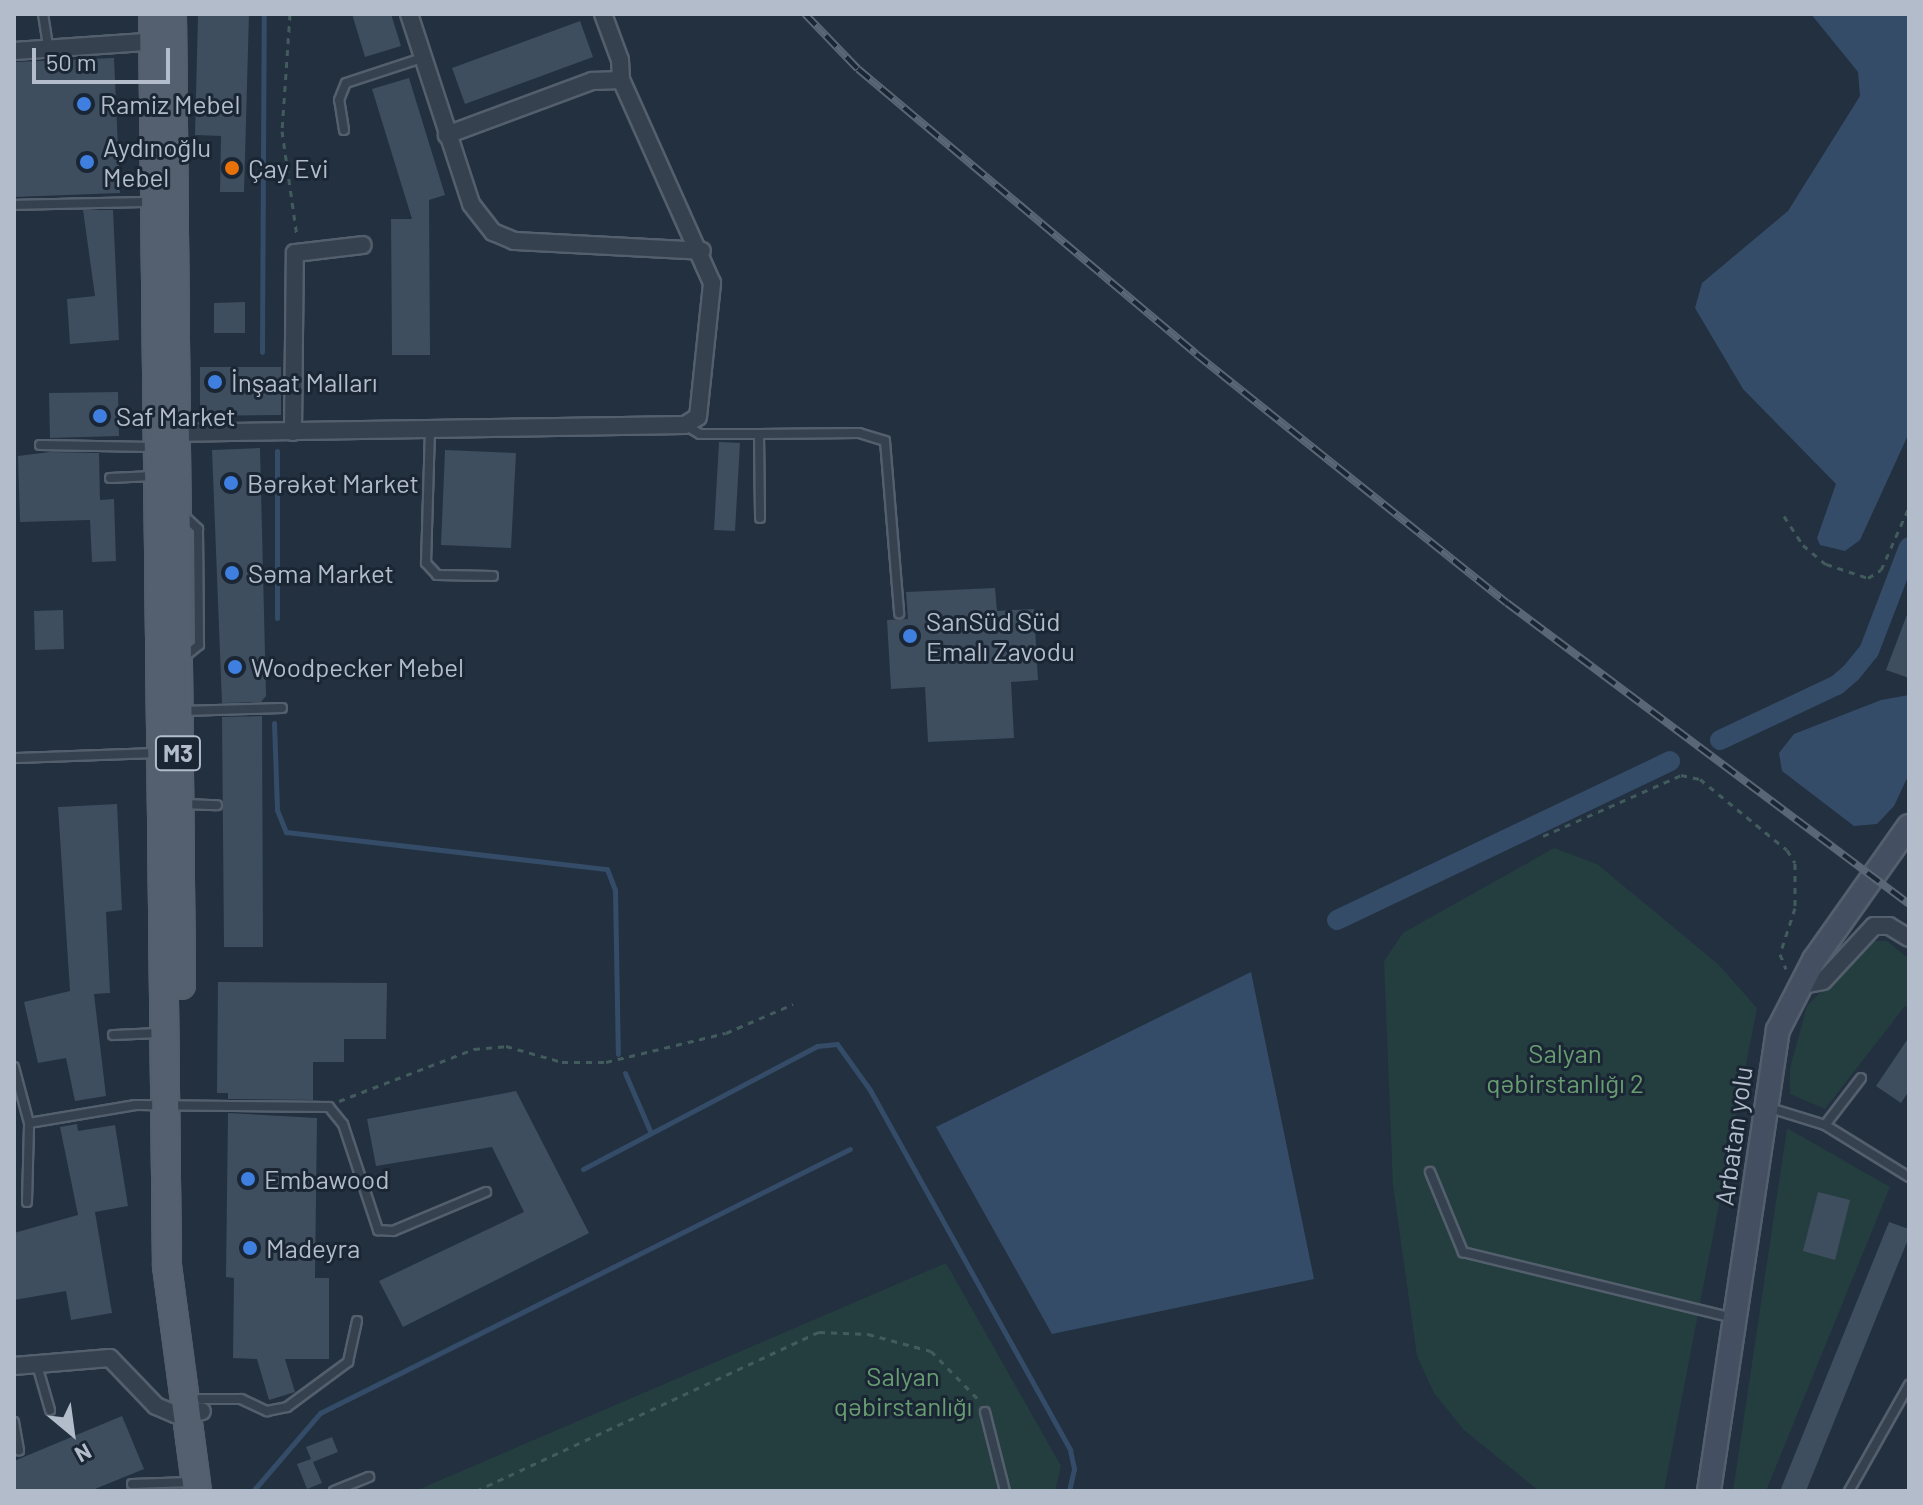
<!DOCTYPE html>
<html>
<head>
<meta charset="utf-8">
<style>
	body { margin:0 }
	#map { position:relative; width:1923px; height:1505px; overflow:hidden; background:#22303f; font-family:Barlow,sans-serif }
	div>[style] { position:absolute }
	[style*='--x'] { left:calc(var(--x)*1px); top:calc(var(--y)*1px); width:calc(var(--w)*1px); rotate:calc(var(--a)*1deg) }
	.green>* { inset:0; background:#243e40 }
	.water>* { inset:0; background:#344c68 }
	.stream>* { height:5px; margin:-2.5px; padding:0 2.5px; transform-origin:2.5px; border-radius:2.5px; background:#344c68 }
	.canal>* { height:20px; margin:-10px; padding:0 10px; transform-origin:10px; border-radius:10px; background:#344c68 }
	.building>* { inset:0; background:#3e4e5f }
	.path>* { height:3px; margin-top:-1.5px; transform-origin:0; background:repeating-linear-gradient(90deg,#425b5d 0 6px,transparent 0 12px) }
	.roads { filter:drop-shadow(2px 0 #545f6d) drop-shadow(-2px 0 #545f6d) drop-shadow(0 2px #545f6d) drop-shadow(0 -2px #545f6d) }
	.service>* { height:8px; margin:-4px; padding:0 4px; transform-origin:4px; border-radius:4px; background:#36414f }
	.minor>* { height:16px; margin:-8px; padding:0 8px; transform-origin:8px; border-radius:8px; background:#36414f }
	.secondary>* { height:22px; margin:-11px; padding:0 11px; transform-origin:11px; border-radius:11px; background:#445062 }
	.primary>* { height:26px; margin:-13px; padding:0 13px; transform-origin:13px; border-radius:13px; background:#54606f }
	.rail>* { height:8px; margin-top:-4px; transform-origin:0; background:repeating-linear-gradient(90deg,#1b2634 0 15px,#586676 0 30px); box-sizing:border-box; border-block:2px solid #586676 }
	.dots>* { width:22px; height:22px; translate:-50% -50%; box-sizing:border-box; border:4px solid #1b2634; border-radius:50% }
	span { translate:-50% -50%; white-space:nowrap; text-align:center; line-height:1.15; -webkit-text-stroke:6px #1b2634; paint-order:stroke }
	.shield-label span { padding:2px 6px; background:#1b2634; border:2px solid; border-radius:6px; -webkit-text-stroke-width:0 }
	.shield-label { font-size:24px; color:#b2bcca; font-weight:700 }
	.poi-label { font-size:26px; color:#b2bcca }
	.left { translate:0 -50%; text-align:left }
	.park-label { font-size:26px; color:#689d72 }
	.street-label { font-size:26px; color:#b2bcca }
	.frame { position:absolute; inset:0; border:16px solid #b2bcca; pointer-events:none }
	.north { position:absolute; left:32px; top:1393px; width:80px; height:80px; -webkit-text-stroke:6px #1b2634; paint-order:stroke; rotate:151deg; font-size:22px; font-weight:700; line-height:32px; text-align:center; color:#b2bcca }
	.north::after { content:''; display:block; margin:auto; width:28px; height:36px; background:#b2bcca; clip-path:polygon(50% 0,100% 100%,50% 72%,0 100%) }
	.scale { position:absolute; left:32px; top:48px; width:138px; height:36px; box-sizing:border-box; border:4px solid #b2bcca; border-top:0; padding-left:10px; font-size:24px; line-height:28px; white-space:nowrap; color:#b2bcca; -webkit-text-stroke:6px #1b2634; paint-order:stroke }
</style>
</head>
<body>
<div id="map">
	<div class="green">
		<i style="clip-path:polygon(1554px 848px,1597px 864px,1718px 964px,1757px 1008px,1664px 1491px,1539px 1491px,1464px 1430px,1434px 1393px,1417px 1356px,1393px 1186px,1384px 961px,1403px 933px)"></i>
		<i style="clip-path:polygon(1870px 941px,1887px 941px,1909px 959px,1909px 1008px,1905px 1006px,1825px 1109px,1790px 1094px,1790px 1068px,1807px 1006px)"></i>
		<i style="clip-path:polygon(1787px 1128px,1890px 1187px,1766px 1491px,1733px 1491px)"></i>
		<i style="clip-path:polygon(946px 1263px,1061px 1466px,1055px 1491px,415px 1491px)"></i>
	</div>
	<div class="water">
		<i style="clip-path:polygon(1811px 14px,1909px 14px,1909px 433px,1860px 540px,1845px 551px,1820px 545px,1817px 538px,1836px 484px,1743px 389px,1695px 308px,1702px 283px,1788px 211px,1860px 96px,1858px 72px)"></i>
		<i style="clip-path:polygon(1909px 695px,1909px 774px,1894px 806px,1877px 824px,1854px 826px,1782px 771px,1779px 753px,1794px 734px,1881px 700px)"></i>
		<i style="clip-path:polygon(1251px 972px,1314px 1279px,1052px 1334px,936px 1127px)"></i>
	</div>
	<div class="stream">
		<i style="--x:262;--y:352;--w:338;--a:-89.7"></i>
		<i style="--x:277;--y:618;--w:167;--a:-90"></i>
		<i style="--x:274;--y:723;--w:87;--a:88"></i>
		<i style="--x:277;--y:810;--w:24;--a:68"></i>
		<i style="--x:286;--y:832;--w:323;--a:6.6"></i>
		<i style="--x:607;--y:869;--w:22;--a:69"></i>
		<i style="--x:615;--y:890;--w:164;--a:89"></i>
		<i style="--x:625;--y:1073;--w:65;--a:66.6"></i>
		<i style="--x:583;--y:1169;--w:264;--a:-27.7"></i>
		<i style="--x:817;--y:1046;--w:20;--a:-6"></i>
		<i style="--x:837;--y:1044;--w:57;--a:54.3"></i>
		<i style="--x:870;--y:1090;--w:412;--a:60.9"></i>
		<i style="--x:1070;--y:1450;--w:19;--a:78"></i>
		<i style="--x:1074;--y:1469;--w:23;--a:103"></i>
		<i style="--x:253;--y:1491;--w:103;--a:-49.3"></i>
		<i style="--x:320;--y:1413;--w:592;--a:-26.48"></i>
	</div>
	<div class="canal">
		<i style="--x:1720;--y:740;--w:129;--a:-25.2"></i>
		<i style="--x:1837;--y:685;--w:18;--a:-41"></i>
		<i style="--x:1851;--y:673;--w:28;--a:-51"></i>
		<i style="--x:1869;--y:651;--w:111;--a:-69"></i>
		<i style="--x:1337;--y:920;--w:369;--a:-25.5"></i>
	</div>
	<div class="building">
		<i style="clip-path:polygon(198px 14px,249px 14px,244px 192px,220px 192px,221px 136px,195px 135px)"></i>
		<i style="clip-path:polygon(352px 14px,391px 14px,401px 46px,365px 57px)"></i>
		<i style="clip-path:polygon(580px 21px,593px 57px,465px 104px,452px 68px)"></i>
		<i style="clip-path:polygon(114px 58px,120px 193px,14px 197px,14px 62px)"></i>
		<i style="clip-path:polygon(409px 78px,445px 195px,429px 200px,430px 355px,392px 355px,391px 219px,412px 219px,372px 89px)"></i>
		<i style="clip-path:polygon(83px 210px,113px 210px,119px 340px,70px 344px,67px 299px,95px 296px)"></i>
		<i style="clip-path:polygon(245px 302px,245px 333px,214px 333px,214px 303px)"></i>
		<i style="clip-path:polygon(200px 367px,281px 367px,281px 415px,200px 416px)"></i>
		<i style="clip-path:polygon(118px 392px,119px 436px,50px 438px,49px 393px)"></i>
		<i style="clip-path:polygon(719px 442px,740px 443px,735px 531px,714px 530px)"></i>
		<i style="clip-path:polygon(260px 448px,266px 696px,261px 702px,222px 703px,212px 450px)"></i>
		<i style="clip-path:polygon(445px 450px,516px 453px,511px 548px,441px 545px)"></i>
		<i style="clip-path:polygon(50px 452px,99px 453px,100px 500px,114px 499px,116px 561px,92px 562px,90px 520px,20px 522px,18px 456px)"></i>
		<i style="clip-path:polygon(995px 588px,997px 611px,1034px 609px,1038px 680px,1011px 682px,1014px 738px,928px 742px,925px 687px,891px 689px,887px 620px,908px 619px,906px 592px)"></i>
		<i style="clip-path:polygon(63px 610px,64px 649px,35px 650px,34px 611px)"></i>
		<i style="clip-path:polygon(1908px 612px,1909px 612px,1909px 678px,1886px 670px)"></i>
		<i style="clip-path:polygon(262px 716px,263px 947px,224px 947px,222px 717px)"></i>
		<i style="clip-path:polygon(117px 804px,122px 910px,106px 912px,110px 993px,94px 994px,106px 1096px,75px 1101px,66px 1058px,38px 1063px,24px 1002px,70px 991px,58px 807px)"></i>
		<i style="clip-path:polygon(218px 982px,387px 983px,386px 1039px,344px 1039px,344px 1062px,313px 1062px,313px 1100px,228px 1099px,228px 1093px,217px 1093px)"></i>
		<i style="clip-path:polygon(1909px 1037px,1909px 1091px,1901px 1103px,1876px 1086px)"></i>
		<i style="clip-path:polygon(516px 1091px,589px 1233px,403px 1327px,379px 1281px,524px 1212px,492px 1147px,376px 1166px,367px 1119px)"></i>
		<i style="clip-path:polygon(228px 1113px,317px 1118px,315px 1278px,329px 1278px,329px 1359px,285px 1359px,295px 1392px,269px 1400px,257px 1359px,233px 1358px,234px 1278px,226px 1277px)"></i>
		<i style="clip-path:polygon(77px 1124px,78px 1131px,115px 1125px,128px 1206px,95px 1212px,112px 1313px,71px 1320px,66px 1291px,14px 1300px,14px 1233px,78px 1215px,60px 1127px)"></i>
		<i style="clip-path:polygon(1818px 1192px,1850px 1200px,1835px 1260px,1803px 1251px)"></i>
		<i style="clip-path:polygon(1889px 1222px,1909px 1229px,1909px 1237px,1806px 1491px,1780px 1491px)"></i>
		<i style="clip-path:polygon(122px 1416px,144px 1469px,90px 1491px,14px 1491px,14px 1461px)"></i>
		<i style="clip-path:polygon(332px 1437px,338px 1452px,313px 1462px,322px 1483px,307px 1489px,297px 1464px,311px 1459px,306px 1447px)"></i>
	</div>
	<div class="path">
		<i style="--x:290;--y:14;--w:117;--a:93.9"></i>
		<i style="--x:282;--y:131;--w:107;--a:81.9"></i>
		<i style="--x:1784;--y:516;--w:35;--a:57"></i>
		<i style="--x:1803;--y:545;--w:30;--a:40"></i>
		<i style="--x:1826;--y:564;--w:44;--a:18.4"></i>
		<i style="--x:1868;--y:578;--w:15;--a:-32"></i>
		<i style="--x:1881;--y:570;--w:69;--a:-66"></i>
		<i style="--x:1543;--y:836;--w:151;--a:-23.8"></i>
		<i style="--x:1681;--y:775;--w:19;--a:12"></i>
		<i style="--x:1700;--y:779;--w:112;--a:39.2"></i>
		<i style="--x:1787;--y:850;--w:15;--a:58"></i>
		<i style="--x:1795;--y:863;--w:45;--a:90"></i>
		<i style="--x:1795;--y:908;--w:48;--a:108.1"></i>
		<i style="--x:1780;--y:954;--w:16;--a:68"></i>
		<i style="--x:339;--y:1101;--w:145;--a:-21.1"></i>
		<i style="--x:474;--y:1049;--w:32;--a:-5"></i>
		<i style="--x:506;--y:1046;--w:58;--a:15.9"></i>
		<i style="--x:562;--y:1062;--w:44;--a:0"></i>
		<i style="--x:606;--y:1062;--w:123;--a:-13.6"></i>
		<i style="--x:726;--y:1033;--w:73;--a:-23.4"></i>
		<i style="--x:476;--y:1491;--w:378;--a:-24.9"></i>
		<i style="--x:819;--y:1332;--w:49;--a:2.3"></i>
		<i style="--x:868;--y:1334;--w:65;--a:15.1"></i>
		<i style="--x:931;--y:1351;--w:67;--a:45.6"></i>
	</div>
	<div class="roads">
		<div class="service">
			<i style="--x:43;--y:14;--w:33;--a:81"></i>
			<i style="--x:344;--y:130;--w:30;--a:-99"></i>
			<i style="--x:339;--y:100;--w:18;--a:-68"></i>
			<i style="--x:346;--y:83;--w:80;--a:-18.2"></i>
			<i style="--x:14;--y:205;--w:137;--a:-1.3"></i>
			<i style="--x:685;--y:425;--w:17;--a:31"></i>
			<i style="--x:700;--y:434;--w:59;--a:0"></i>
			<i style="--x:759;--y:434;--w:84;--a:89.3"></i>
			<i style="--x:430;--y:429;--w:134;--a:91.7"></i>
			<i style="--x:426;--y:563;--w:16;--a:47"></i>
			<i style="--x:437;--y:575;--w:56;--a:1"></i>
			<i style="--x:759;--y:434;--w:100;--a:-0.6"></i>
			<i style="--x:859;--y:433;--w:27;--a:17"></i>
			<i style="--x:885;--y:441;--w:173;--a:85.3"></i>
			<i style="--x:40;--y:445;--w:112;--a:1"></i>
			<i style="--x:110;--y:478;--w:43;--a:-2.7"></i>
			<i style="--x:182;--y:514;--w:22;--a:43"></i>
			<i style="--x:198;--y:529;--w:116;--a:89.5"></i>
			<i style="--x:199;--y:645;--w:22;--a:141"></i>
			<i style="--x:183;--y:711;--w:99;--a:-1.7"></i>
			<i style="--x:14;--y:758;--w:145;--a:-2"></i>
			<i style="--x:183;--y:804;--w:34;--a:2"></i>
			<i style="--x:113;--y:1035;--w:46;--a:-2.5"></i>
			<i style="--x:14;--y:1067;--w:58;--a:75"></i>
			<i style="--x:1770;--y:1108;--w:58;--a:17.2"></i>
			<i style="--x:1825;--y:1125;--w:99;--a:31.8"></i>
			<i style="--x:1825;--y:1125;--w:59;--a:-52.5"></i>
			<i style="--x:1430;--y:1172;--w:87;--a:67.6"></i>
			<i style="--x:1463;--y:1252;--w:278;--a:13.7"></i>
			<i style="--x:27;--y:1202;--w:79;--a:-88.5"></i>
			<i style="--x:29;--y:1123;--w:108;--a:-9.6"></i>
			<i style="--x:135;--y:1105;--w:194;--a:0.6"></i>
			<i style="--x:329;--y:1107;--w:22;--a:51"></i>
			<i style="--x:343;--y:1124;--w:112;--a:71.7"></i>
			<i style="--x:378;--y:1230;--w:15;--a:4"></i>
			<i style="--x:393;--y:1231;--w:101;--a:-22.8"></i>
			<i style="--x:37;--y:1365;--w:47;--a:73.9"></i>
			<i style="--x:200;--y:1399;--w:41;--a:0"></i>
			<i style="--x:241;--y:1399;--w:29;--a:25"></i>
			<i style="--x:267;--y:1411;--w:20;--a:-11"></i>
			<i style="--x:287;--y:1407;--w:76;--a:-36.4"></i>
			<i style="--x:348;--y:1362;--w:42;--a:-77.6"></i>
			<i style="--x:985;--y:1412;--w:81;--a:75.8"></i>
			<i style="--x:14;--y:1422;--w:29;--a:80"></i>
			<i style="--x:132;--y:1484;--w:58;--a:-2"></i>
			<i style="--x:334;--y:1491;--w:38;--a:-22"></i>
			<i style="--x:1849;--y:1491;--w:122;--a:-60.5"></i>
		</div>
		<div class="minor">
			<i style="--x:409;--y:14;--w:200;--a:71.9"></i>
			<i style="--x:471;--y:204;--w:36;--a:52"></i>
			<i style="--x:493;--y:232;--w:23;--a:23"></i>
			<i style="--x:514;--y:241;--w:188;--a:3"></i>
			<i style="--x:603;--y:14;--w:49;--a:69.7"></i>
			<i style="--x:620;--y:60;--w:20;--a:87"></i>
			<i style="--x:14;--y:51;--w:146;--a:-3.9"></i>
			<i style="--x:293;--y:432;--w:179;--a:-89.4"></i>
			<i style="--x:295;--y:253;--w:68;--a:-6.7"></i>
			<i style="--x:167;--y:433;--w:518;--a:-0.88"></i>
			<i style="--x:685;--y:425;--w:15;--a:-32"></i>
			<i style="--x:698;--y:417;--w:135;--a:-84"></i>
			<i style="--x:712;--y:283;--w:222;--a:-114.1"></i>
			<i style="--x:621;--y:80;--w:29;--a:178"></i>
			<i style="--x:592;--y:81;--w:155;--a:159.6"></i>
			<i style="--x:1798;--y:986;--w:25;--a:-11"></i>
			<i style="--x:1823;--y:981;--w:75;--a:-47.2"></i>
			<i style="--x:1874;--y:926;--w:15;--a:0"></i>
			<i style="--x:1889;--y:926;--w:23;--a:31"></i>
			<i style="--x:14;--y:1366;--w:96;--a:-4.8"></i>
			<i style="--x:110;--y:1358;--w:66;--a:46.2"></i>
			<i style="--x:156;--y:1406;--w:21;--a:23"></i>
			<i style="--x:175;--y:1414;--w:27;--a:-6"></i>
		</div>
		<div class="secondary">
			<i style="--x:1709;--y:1491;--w:466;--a:-81.5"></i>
			<i style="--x:1778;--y:1030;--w:79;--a:-62.8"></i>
			<i style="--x:1814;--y:960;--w:164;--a:-54.7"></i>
		</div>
		<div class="primary">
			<i style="--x:153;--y:14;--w:1252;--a:89.36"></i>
			<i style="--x:167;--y:1266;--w:227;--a:82.4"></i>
			<i style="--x:172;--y:14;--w:971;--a:89.47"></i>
		</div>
	</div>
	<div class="rail">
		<i style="--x:805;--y:14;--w:76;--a:46.1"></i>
		<i style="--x:858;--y:69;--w:442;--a:40.1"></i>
		<i style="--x:1196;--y:354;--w:398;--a:38.7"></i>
		<i style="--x:1507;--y:603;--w:502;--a:36.82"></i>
	</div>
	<div class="dots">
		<i style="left:84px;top:104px;background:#3f7fe0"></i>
		<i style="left:87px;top:162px;background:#3f7fe0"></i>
		<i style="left:232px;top:168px;background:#e8710a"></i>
		<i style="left:215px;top:382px;background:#3f7fe0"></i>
		<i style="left:100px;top:416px;background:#3f7fe0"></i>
		<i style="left:231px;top:483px;background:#3f7fe0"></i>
		<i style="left:232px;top:573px;background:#3f7fe0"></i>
		<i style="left:910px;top:636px;background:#3f7fe0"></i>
		<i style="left:235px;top:667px;background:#3f7fe0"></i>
		<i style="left:248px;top:1179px;background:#3f7fe0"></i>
		<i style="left:250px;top:1248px;background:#3f7fe0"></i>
	</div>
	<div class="shield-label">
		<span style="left:178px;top:753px">M3</span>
	</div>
	<div class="poi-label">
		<span class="left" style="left:100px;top:104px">Ramiz Mebel</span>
		<span class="left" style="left:103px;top:162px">Aydınoğlu<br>Mebel</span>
		<span class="left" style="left:248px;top:168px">Çay Evi</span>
		<span class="left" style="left:231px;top:382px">İnşaat Malları</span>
		<span class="left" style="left:116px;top:416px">Saf Market</span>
		<span class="left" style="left:247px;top:483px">Bərəkət Market</span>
		<span class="left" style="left:248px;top:573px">Səma Market</span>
		<span class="left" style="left:926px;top:636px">SanSüd Süd<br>Emalı Zavodu</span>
		<span class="left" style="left:251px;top:667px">Woodpecker Mebel</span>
		<span class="left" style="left:264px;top:1179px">Embawood</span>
		<span class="left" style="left:266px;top:1248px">Madeyra</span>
	</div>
	<div class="park-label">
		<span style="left:1565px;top:1068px">Salyan<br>qəbirstanlığı 2</span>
		<span style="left:903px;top:1391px">Salyan<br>qəbirstanlığı</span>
	</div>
	<div class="street-label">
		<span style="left:1733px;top:1136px;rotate:-82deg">Arbatan yolu</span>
	</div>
	<div class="frame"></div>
	<div class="north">N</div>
	<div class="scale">50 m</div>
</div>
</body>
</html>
